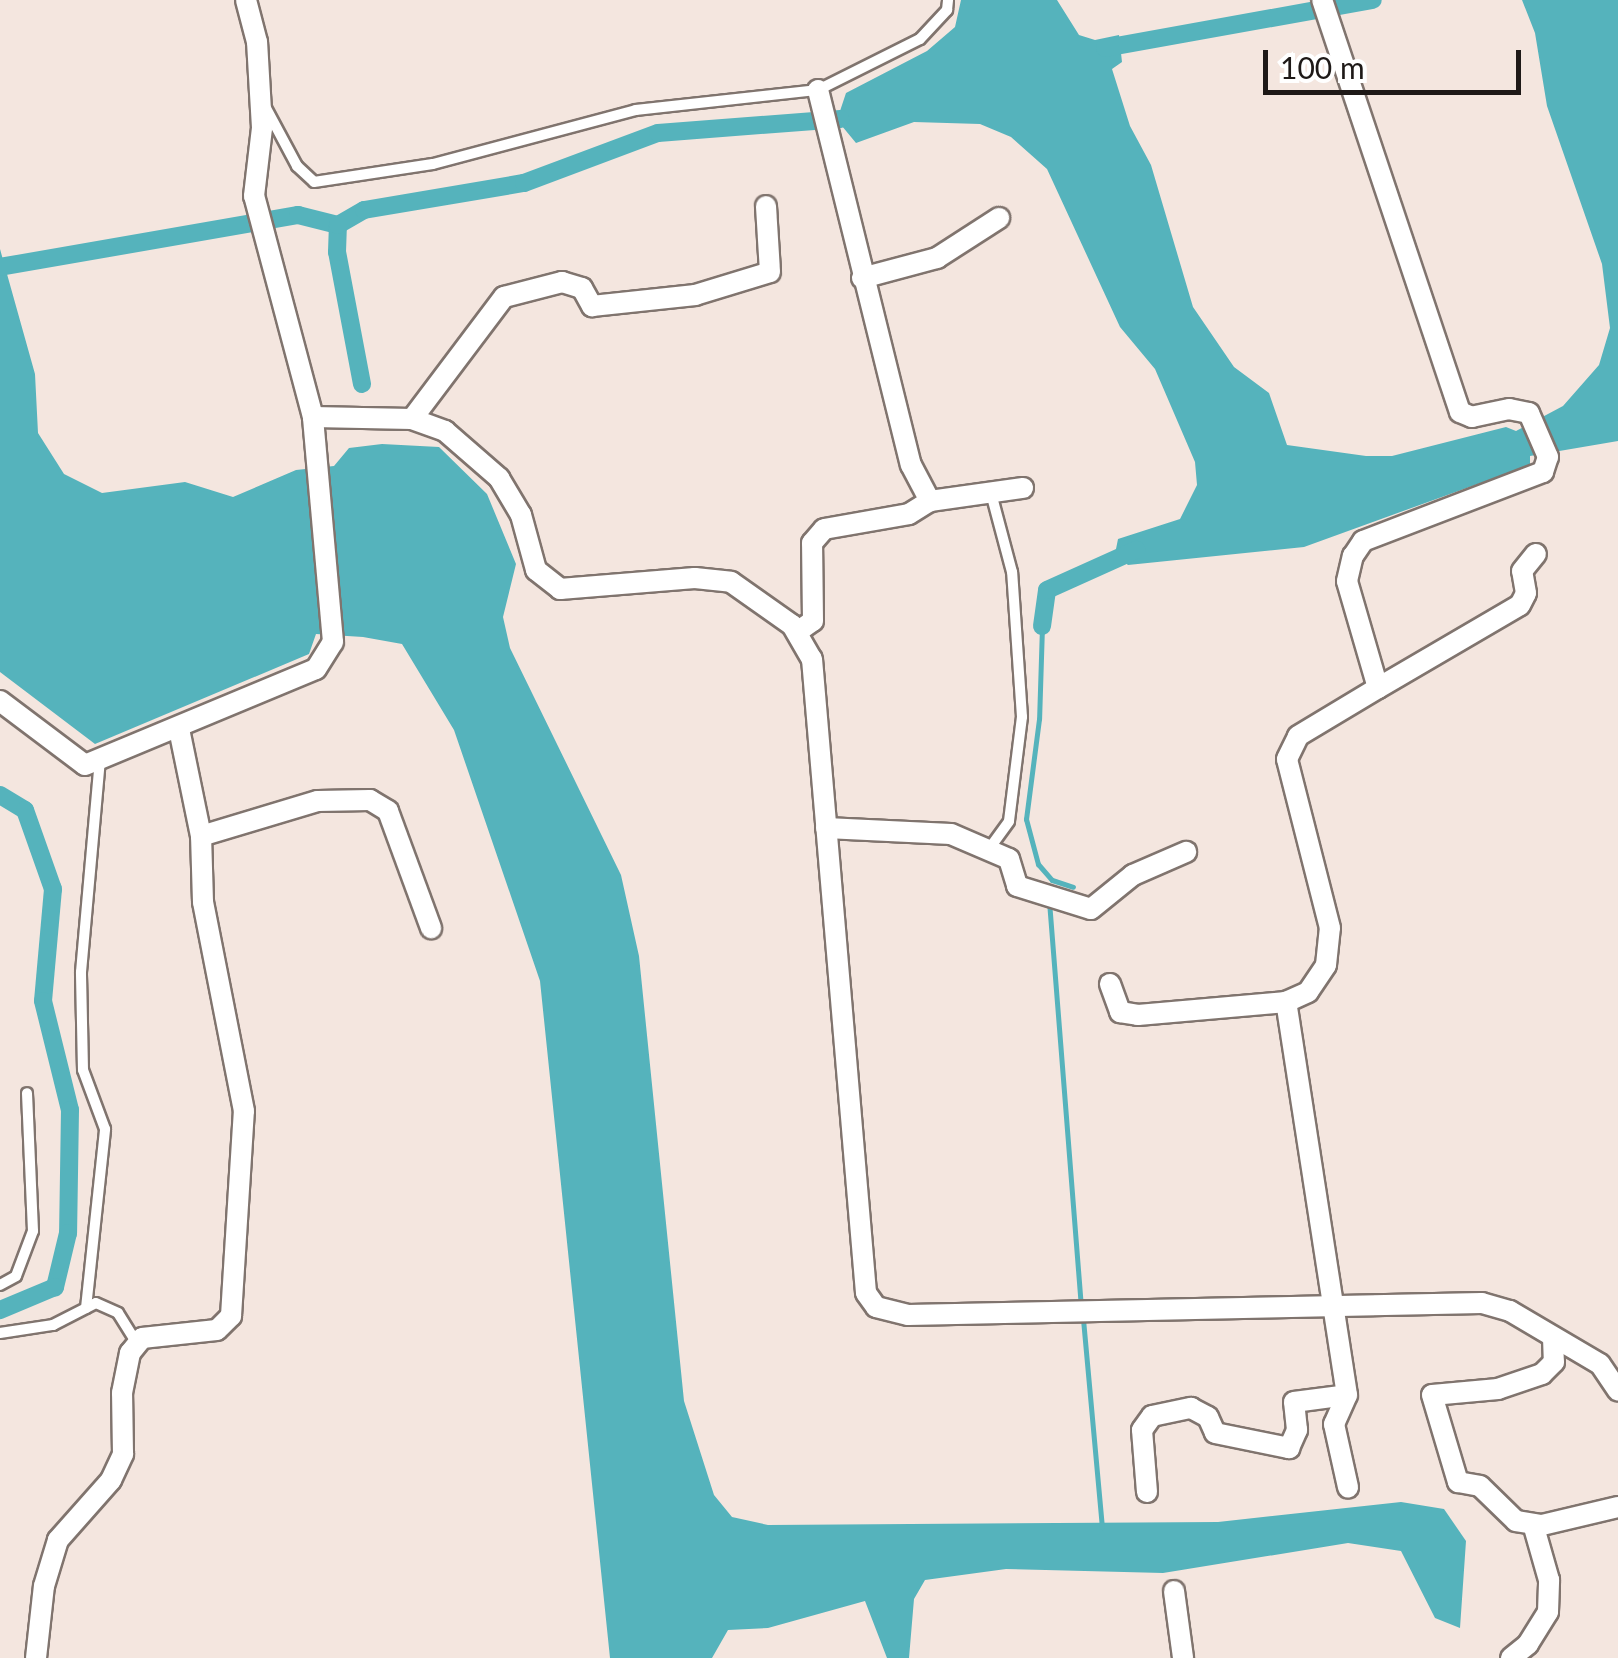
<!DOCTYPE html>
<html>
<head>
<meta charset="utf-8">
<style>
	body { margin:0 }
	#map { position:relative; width:1618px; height:1658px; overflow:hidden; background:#f4e6df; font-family:Lato,sans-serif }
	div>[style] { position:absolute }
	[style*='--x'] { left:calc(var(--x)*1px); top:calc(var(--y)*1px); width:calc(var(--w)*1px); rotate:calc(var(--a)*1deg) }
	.water>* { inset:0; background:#55b3bc }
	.stream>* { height:5px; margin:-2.5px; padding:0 2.5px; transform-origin:2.5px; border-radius:2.5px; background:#55b3bc }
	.canal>* { height:18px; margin:-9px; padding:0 9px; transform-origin:9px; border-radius:9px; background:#55b3bc }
	.roads { filter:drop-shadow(2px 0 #80746e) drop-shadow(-2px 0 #80746e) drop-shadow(0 2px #80746e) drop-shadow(0 -2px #80746e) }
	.service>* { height:10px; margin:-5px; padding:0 5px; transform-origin:5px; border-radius:5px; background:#fff }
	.minor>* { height:20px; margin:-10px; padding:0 10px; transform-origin:10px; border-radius:10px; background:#fff }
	span { translate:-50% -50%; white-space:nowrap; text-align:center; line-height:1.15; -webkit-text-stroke:8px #fff; paint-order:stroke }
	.scale { position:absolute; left:1263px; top:50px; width:258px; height:45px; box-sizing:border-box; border:5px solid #1e1917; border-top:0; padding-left:12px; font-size:30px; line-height:35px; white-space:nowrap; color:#1e1917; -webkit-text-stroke:8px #fff; paint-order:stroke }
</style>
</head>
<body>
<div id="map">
	<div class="water">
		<i style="clip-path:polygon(961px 0,1057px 0,1079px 35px,1095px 40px,1119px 35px,1122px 62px,1112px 69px,1130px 126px,1151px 165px,1193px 307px,1234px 367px,1269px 393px,1287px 445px,1366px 456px,1392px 456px,1506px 427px,1516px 431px,1563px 406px,1599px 365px,1610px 328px,1602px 264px,1547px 106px,1535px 33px,1522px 0,1618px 0,1618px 441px,1530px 456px,1530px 465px,1304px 547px,1128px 565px,1115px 554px,1118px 539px,1180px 519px,1197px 485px,1195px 462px,1155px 369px,1120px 327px,1047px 169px,1011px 137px,980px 124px,914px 122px,856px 143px,837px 120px,846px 93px,927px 51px,955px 27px)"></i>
		<i style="clip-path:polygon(0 249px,35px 374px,38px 433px,64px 474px,102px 493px,185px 482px,233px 497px,296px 470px,334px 466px,349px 448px,382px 444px,439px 447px,487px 494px,516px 564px,503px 617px,510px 648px,621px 875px,639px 956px,684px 1401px,714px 1495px,732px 1517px,768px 1525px,1218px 1522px,1401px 1502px,1444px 1509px,1466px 1541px,1460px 1628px,1435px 1618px,1401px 1551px,1348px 1543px,1163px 1573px,1006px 1569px,925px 1580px,914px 1599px,909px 1658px,887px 1658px,865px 1601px,768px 1628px,728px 1630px,712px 1658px,610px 1658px,540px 981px,454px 730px,402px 644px,363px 637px,316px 634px,309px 654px,95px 744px,0 672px)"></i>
	</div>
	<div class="stream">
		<i style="--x:1042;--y:626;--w:93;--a:91.8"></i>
		<i style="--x:1039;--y:719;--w:101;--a:97.4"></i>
		<i style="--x:1026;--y:819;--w:47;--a:75.1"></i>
		<i style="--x:1038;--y:864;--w:21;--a:49"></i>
		<i style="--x:1052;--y:880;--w:22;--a:18"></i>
		<i style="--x:1049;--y:901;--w:408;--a:85.5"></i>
		<i style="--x:1083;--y:1319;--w:209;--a:84.8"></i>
	</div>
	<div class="canal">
		<i style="--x:1105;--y:48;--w:272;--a:-10.2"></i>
		<i style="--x:0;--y:267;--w:303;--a:-9.9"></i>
		<i style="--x:298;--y:215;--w:41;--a:14"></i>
		<i style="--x:362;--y:384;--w:134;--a:-100.7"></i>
		<i style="--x:337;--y:252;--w:27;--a:-88"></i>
		<i style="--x:338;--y:225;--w:30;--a:-30"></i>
		<i style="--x:364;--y:210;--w:162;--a:-9.6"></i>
		<i style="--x:524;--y:183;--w:143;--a:-20.5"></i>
		<i style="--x:658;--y:133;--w:183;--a:-4.4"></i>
		<i style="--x:1042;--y:626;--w:36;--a:-82"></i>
		<i style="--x:1047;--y:590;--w:98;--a:-24.2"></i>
		<i style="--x:0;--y:795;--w:29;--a:31"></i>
		<i style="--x:25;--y:810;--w:84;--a:70.5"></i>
		<i style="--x:53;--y:889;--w:112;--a:95.1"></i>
		<i style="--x:43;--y:1001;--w:112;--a:76.1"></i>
		<i style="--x:70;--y:1110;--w:123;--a:90.9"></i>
		<i style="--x:68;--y:1233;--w:56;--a:103.5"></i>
		<i style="--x:55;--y:1287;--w:60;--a:157.3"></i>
	</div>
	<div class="roads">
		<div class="service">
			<i style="--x:266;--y:108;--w:66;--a:61.9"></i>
			<i style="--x:297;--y:166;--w:23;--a:43"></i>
			<i style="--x:314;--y:182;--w:120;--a:-8.6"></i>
			<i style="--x:433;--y:164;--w:210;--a:-14.9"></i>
			<i style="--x:636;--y:110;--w:183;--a:-6.3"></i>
			<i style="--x:818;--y:90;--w:114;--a:-26.6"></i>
			<i style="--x:920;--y:39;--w:40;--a:-47"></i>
			<i style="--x:947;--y:10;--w:10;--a:-84"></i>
			<i style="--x:989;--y:849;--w:34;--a:-54"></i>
			<i style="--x:1009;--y:821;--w:105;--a:-82.9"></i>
			<i style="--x:1022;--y:717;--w:145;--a:-93.9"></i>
			<i style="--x:1012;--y:572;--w:82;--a:-104.9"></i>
			<i style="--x:0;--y:1285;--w:18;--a:-29"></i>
			<i style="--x:16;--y:1276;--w:48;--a:-69.3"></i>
			<i style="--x:33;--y:1231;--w:138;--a:-92.5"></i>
			<i style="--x:86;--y:1308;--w:180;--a:-83.9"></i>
			<i style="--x:105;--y:1129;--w:63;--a:-110.4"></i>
			<i style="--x:83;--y:1070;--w:98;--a:-91.2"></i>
			<i style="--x:81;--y:972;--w:212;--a:-84.9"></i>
			<i style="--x:0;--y:1333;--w:54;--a:-8.6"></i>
			<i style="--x:53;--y:1325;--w:48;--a:-27.1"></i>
			<i style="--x:96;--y:1303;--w:24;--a:24"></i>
			<i style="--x:118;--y:1313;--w:36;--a:58"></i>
		</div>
		<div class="minor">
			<i style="--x:818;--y:90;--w:386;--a:76.1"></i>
			<i style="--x:911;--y:465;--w:41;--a:62.2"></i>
			<i style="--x:862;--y:278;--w:78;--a:-14.9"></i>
			<i style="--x:937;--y:258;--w:74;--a:-32.8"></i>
			<i style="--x:313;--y:417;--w:99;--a:1.2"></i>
			<i style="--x:412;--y:419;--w:35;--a:20"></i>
			<i style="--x:445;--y:431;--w:72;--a:41"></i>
			<i style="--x:499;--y:478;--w:43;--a:59.3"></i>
			<i style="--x:521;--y:515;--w:57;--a:74.7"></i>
			<i style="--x:536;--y:570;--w:31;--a:38"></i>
			<i style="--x:560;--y:589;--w:135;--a:-4.7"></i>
			<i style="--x:695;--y:578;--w:36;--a:6"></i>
			<i style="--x:731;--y:582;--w:75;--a:35.2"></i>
			<i style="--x:792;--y:625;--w:39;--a:60"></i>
			<i style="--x:812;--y:659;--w:636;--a:85.13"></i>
			<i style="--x:866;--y:1293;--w:17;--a:54"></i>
			<i style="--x:876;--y:1307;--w:33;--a:14"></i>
			<i style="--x:908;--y:1315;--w:574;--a:-1.2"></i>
			<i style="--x:1482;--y:1303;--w:29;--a:16"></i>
			<i style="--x:1510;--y:1311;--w:104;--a:30.5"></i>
			<i style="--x:1600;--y:1364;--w:32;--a:56"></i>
			<i style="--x:412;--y:419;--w:153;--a:-53"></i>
			<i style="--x:504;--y:297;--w:60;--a:-14.5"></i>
			<i style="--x:562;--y:282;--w:21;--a:17"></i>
			<i style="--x:582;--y:288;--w:21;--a:61"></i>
			<i style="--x:592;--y:306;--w:104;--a:-6.1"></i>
			<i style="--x:695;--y:295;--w:78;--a:-17"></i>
			<i style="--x:770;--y:272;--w:66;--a:-93.5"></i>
			<i style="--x:797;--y:632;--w:19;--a:-35"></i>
			<i style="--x:813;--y:621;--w:78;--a:-90.7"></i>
			<i style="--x:812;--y:543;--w:18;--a:-49"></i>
			<i style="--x:824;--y:529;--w:86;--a:-10"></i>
			<i style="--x:909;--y:514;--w:25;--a:-32"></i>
			<i style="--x:930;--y:501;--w:94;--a:-8"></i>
			<i style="--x:1378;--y:688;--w:164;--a:-30.3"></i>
			<i style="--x:1520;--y:605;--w:13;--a:-63"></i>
			<i style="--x:1526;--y:593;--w:22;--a:-100"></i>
			<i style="--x:1522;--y:571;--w:22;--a:-51"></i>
			<i style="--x:0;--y:701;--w:106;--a:37"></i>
			<i style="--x:85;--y:765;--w:250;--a:-22.6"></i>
			<i style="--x:316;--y:669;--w:32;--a:-58"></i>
			<i style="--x:333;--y:642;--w:226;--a:-95.1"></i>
			<i style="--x:313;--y:417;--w:229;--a:-104.9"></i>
			<i style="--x:254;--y:196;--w:68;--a:-83.3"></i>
			<i style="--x:262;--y:128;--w:86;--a:-93.3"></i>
			<i style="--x:257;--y:42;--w:43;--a:-104.7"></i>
			<i style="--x:826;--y:828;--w:125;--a:2.7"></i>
			<i style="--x:951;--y:834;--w:63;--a:23.3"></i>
			<i style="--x:1009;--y:859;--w:28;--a:73"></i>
			<i style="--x:1017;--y:886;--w:77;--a:17.3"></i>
			<i style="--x:1091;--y:909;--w:54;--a:-39"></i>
			<i style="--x:1133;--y:875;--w:58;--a:-23.5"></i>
			<i style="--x:201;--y:836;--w:122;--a:-16.7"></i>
			<i style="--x:318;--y:801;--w:52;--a:-1.1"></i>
			<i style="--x:370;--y:800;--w:21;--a:31"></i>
			<i style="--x:388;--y:811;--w:125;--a:69.8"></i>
			<i style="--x:1110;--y:984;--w:30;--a:70"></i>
			<i style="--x:1120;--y:1012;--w:18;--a:9"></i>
			<i style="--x:1138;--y:1015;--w:149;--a:-5"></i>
			<i style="--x:1286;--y:1002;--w:24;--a:-24"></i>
			<i style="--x:1308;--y:992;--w:32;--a:-56"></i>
			<i style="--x:1326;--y:965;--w:37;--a:-84"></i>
			<i style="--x:1330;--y:928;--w:174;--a:-104.3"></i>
			<i style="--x:1287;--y:759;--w:25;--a:-64"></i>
			<i style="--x:1298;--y:736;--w:93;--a:-31"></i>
			<i style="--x:1378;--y:688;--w:111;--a:-106.2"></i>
			<i style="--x:1347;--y:581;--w:26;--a:-77"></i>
			<i style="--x:1353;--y:556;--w:18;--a:-56"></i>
			<i style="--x:1363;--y:541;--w:193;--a:-21"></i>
			<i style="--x:1543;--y:472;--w:16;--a:-72"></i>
			<i style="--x:1548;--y:457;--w:48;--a:-113.4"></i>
			<i style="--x:1529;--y:413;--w:20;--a:-169"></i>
			<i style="--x:1509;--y:409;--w:38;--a:168"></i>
			<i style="--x:1472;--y:417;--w:13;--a:-157"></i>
			<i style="--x:1460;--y:412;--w:434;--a:-108.5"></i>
			<i style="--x:1553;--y:1337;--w:25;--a:88"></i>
			<i style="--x:1554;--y:1362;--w:17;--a:135"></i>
			<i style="--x:1542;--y:1374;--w:46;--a:161.2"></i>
			<i style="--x:1498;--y:1389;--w:66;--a:174.8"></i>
			<i style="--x:1432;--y:1395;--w:91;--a:73.4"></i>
			<i style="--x:1458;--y:1482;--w:22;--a:10"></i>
			<i style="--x:1480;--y:1486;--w:50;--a:44.2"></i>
			<i style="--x:1516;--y:1521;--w:26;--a:9"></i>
			<i style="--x:1542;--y:1525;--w:78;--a:-13.3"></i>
			<i style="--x:1347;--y:1395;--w:32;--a:114"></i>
			<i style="--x:1334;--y:1424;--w:65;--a:77.5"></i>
			<i style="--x:1147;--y:1492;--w:62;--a:-94.6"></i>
			<i style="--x:1142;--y:1430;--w:17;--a:-54"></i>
			<i style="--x:1152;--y:1416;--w:40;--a:-12"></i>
			<i style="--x:1191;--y:1408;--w:19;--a:28"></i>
			<i style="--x:1208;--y:1417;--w:17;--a:66"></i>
			<i style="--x:1215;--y:1433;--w:76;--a:11.5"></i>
			<i style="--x:1289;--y:1448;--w:20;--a:-66"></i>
			<i style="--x:1297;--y:1430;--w:28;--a:-96"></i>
			<i style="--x:1294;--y:1402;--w:53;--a:-7.5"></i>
			<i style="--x:1347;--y:1395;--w:398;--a:-98.8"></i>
			<i style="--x:1174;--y:1591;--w:68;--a:82.3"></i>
			<i style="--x:36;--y:1658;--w:72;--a:-83.7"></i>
			<i style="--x:44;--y:1586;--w:48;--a:-73.1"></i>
			<i style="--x:58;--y:1540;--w:80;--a:-48.5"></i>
			<i style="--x:111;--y:1480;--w:29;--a:-65"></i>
			<i style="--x:123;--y:1454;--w:61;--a:-90.9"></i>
			<i style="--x:122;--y:1393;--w:41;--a:-78.7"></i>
			<i style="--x:130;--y:1353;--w:19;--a:-51"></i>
			<i style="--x:142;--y:1338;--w:75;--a:-6.1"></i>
			<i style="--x:217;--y:1330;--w:20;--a:-45"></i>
			<i style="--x:231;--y:1316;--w:205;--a:-86.4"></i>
			<i style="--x:244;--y:1111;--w:213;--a:-101.1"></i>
			<i style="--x:203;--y:902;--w:66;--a:-91.7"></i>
			<i style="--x:201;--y:836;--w:109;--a:-101.6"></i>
			<i style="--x:1511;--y:1658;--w:22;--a:-39"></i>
			<i style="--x:1528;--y:1644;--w:38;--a:-58"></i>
			<i style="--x:1548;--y:1612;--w:32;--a:-88"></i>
			<i style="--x:1549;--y:1580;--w:58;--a:-105.9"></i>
		</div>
	</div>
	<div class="scale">100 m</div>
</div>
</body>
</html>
